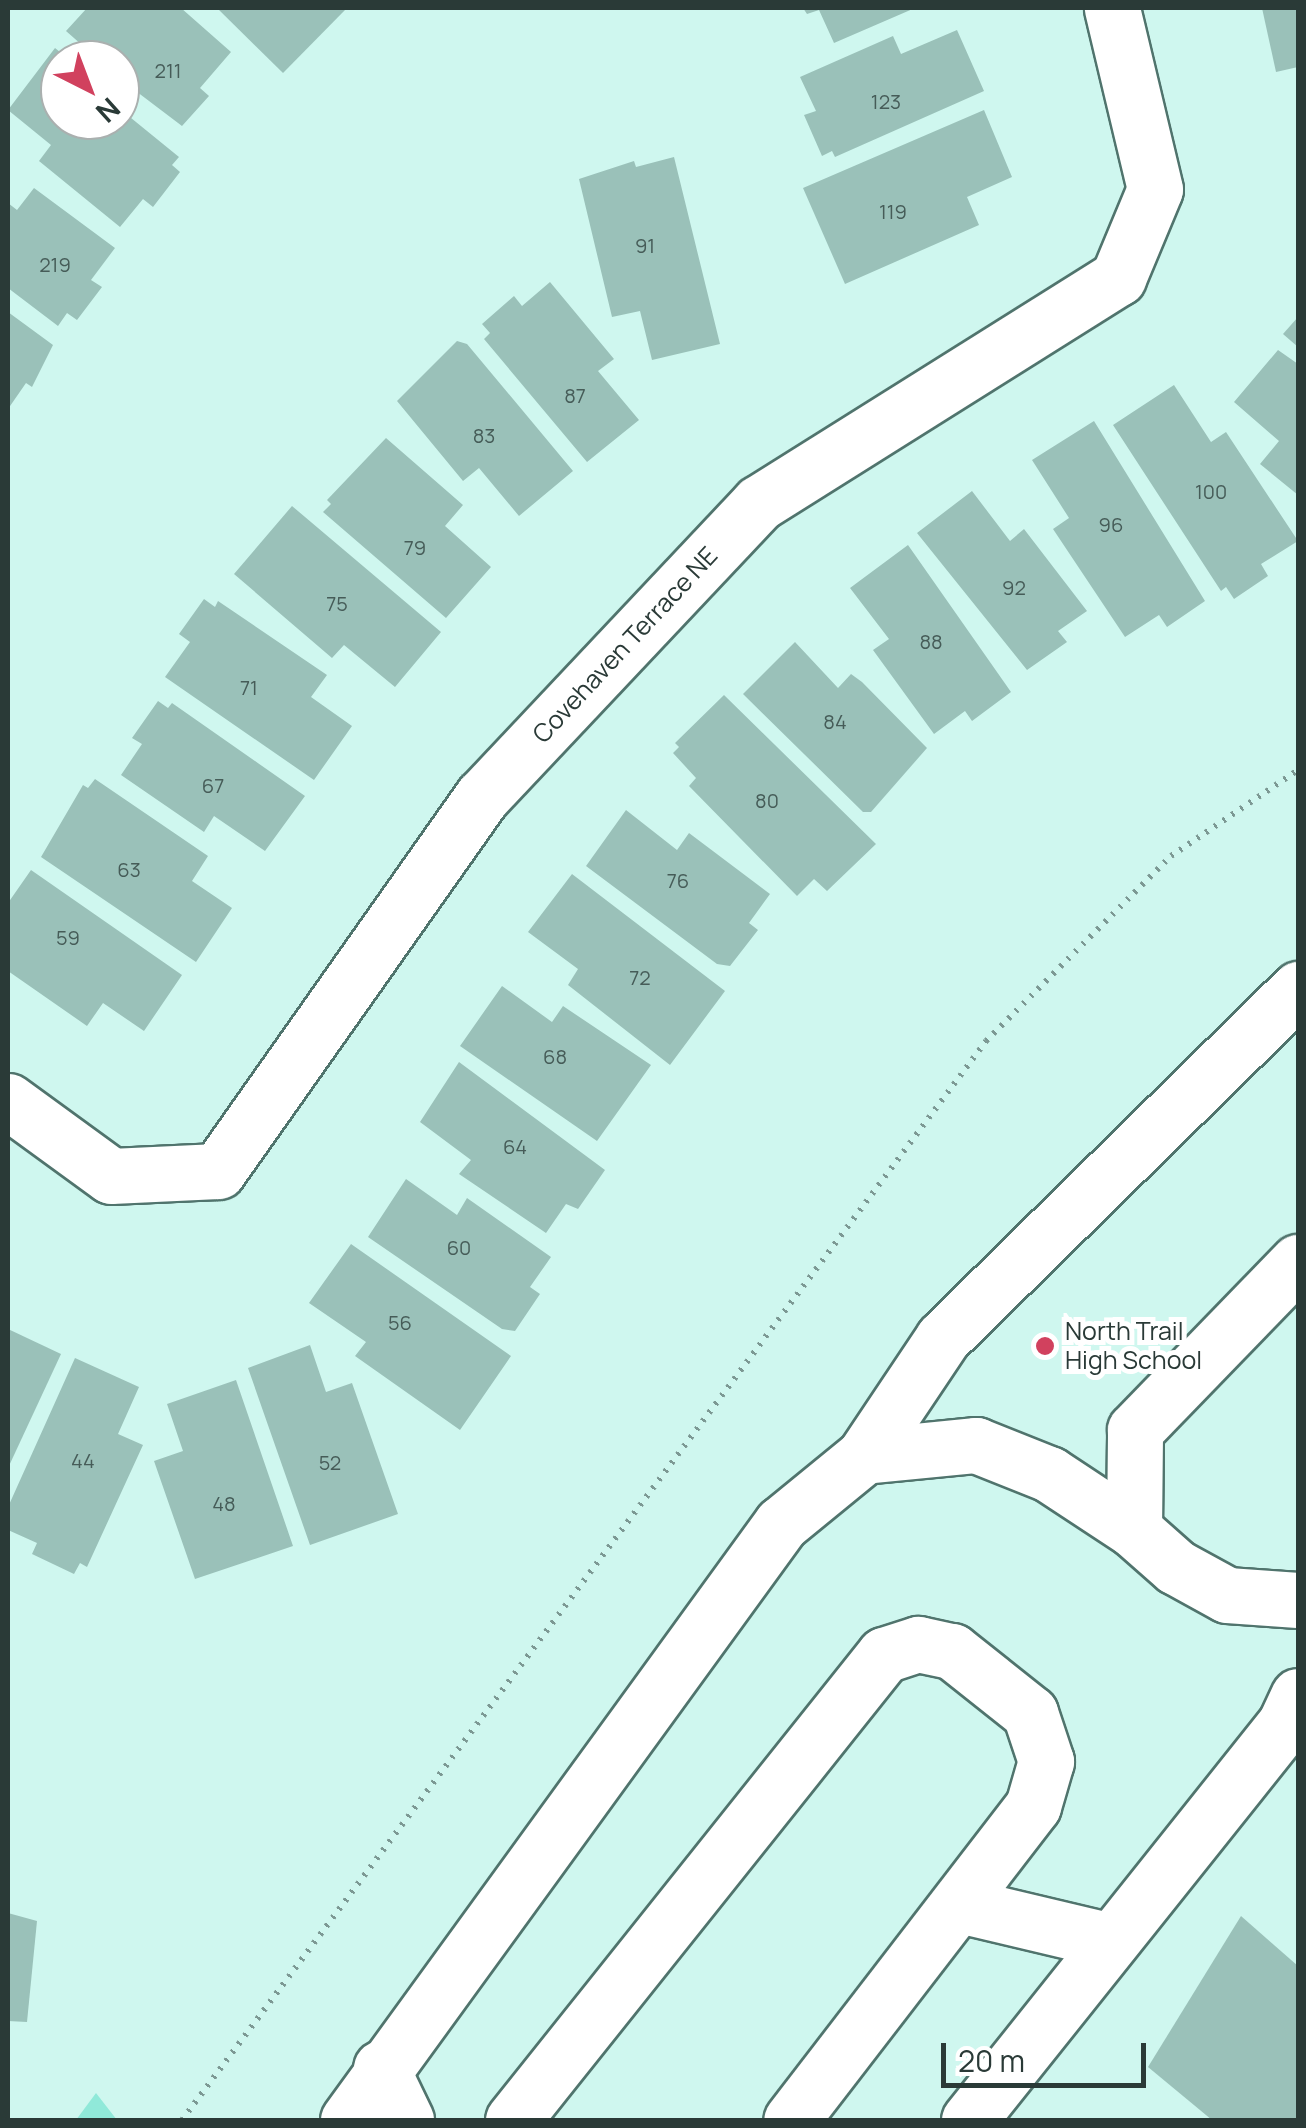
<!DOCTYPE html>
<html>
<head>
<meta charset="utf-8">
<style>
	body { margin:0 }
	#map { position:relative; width:1306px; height:2128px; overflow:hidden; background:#cff7ef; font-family:Manrope,sans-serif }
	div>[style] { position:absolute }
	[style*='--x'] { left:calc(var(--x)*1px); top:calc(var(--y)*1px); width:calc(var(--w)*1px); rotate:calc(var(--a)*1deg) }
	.green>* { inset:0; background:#90e9d9 }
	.building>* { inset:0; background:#9ac1b9 }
	.path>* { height:6px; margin-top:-3px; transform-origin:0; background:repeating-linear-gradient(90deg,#7c9893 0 2.5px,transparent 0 10.5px) }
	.roads { filter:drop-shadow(2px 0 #50746d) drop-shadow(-2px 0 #50746d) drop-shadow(0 2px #50746d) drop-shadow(0 -2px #50746d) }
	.minor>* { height:55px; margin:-27.5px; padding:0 27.5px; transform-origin:27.5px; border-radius:27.5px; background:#fff }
	.dots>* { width:28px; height:28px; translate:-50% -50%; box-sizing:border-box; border:5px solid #fff; border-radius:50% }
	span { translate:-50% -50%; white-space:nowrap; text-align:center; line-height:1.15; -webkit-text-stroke:10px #fff; paint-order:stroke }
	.number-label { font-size:20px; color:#465c58 }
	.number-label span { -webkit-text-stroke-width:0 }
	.street-label { font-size:25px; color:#2a3a37 }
	.poi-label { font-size:25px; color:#2a3a37 }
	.left { translate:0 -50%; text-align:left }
	.frame { position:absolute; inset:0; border:10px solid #2a3a37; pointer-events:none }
	.north { position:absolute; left:40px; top:40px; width:100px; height:100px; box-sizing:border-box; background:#fff; border:2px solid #aab0af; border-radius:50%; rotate:138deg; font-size:28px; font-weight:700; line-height:40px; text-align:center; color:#2a3a37 }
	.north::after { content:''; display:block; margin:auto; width:35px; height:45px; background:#d1415e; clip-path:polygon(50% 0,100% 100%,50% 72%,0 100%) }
	.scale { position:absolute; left:941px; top:2043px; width:205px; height:45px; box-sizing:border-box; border:5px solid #2a3a37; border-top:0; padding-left:12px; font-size:30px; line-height:35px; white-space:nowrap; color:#2a3a37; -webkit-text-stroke:8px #fff; paint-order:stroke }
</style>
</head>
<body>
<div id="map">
	<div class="green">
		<i style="clip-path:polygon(96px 2093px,117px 2120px,76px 2120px)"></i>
	</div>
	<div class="building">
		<i style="clip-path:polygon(87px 8px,181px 8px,231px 52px,200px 88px,209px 96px,182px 126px,120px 79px,120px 60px,99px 60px,66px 31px)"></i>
		<i style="clip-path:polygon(217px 8px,347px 8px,283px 73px)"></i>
		<i style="clip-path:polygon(803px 8px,915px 8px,834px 43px,819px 10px,807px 14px)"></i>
		<i style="clip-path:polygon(1262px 8px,1298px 8px,1298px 67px,1276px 72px)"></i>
		<i style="clip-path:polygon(957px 30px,984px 91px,835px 157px,832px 151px,822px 156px,804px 115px,816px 111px,800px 77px,893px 36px,901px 54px)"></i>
		<i style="clip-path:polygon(55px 48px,70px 60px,60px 60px,60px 120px,120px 120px,120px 109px,179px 157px,172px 165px,180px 172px,153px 207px,143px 199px,120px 227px,39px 161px,51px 145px,8px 110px)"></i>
		<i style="clip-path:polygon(984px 110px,1012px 177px,967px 197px,979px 225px,845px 284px,803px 188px)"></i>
		<i style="clip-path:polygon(674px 157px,720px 344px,652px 360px,640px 311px,612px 317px,579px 179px,634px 161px,636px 167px)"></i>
		<i style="clip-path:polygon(34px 188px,115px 248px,91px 280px,102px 287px,77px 320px,67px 313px,58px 326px,8px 288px,8px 203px,17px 210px)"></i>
		<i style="clip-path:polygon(550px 282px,614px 359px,598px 371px,639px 420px,587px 462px,484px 339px,490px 333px,482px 324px,514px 296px,522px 306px)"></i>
		<i style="clip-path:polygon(8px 312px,53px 345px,32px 387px,26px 383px,8px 409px)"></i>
		<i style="clip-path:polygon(1298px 317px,1298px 347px,1283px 334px)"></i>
		<i style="clip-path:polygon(457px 341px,467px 344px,573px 471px,519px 516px,479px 468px,463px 481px,397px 401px)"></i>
		<i style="clip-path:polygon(1278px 350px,1298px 364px,1298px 495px,1260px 464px,1279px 441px,1234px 402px)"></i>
		<i style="clip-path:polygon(1174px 385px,1211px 442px,1226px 432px,1298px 541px,1261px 564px,1268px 576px,1234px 599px,1226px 587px,1221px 591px,1113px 425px)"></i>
		<i style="clip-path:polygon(1094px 421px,1205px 601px,1167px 627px,1159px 615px,1125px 637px,1053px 529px,1069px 518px,1032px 460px)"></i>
		<i style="clip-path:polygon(386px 438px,463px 505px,445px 526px,491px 567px,446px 618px,323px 512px,331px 504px,327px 500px)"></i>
		<i style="clip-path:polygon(972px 491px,1010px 541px,1024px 529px,1087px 611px,1058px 631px,1067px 642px,1027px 670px,917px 533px)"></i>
		<i style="clip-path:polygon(292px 506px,441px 632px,395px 687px,344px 645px,332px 658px,234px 574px)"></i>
		<i style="clip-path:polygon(908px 545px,1011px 692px,972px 721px,965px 711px,934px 734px,873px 650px,889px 639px,850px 588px)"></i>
		<i style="clip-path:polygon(204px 599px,215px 607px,218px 601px,327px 675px,311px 697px,352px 726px,314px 780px,165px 677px,190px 642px,179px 634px)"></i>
		<i style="clip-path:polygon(795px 642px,838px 688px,851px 674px,862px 682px,927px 748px,871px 812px,863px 812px,743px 694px)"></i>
		<i style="clip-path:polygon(724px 695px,876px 844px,827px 891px,814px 879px,797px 896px,689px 786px,696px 778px,673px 753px,679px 747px,675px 743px)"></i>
		<i style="clip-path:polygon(158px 701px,168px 708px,172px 703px,305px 796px,265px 851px,214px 816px,204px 832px,121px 775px,142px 744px,132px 738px)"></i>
		<i style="clip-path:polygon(95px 779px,208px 856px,192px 881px,232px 908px,196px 962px,41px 857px,83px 785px,88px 788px)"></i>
		<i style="clip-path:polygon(626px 810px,677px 850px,689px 833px,770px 894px,749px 923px,758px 930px,730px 966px,717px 964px,586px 866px)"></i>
		<i style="clip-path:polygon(31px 870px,182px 975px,144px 1031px,103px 1003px,87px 1026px,8px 971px,8px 903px)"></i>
		<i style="clip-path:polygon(572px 874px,725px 991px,670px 1065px,568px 985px,578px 969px,528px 932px)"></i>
		<i style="clip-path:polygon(502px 986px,552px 1022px,563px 1006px,651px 1065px,597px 1141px,460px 1046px)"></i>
		<i style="clip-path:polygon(459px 1062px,605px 1170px,578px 1209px,566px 1204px,546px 1233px,459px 1174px,471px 1160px,420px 1122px)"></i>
		<i style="clip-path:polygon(406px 1179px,457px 1215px,467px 1198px,551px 1257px,530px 1287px,540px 1294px,515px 1331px,502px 1329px,368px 1237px)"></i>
		<i style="clip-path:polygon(351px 1244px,511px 1356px,460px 1430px,355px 1356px,366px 1342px,309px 1303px)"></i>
		<i style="clip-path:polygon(8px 1329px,61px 1354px,8px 1468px)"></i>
		<i style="clip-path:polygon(310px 1345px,326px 1392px,352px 1383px,398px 1514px,310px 1545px,248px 1368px)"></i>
		<i style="clip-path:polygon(75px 1358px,139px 1387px,118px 1434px,143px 1445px,87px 1567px,80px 1563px,74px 1574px,32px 1554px,37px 1543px,8px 1530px,8px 1507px)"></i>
		<i style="clip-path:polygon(236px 1380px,293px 1546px,195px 1579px,154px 1461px,183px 1451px,167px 1404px)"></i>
		<i style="clip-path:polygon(8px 1913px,37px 1921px,27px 2022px,8px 2021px)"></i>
		<i style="clip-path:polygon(1241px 1916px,1298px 1966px,1298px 2120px,1212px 2120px,1148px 2067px)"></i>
	</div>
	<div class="path">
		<i style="--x:182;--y:2120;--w:1346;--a:-53.31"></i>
		<i style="--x:986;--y:1041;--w:262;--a:-45"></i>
		<i style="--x:1171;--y:856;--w:153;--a:-34.1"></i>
	</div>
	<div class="roads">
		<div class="minor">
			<i style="--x:8;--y:1101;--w:127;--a:36.1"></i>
			<i style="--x:111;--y:1176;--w:107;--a:-2.7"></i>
			<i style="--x:218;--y:1171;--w:458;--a:-54.8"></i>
			<i style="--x:482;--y:797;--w:404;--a:-46.7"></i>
			<i style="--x:759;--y:503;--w:424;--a:-32.1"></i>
			<i style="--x:1118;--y:278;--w:96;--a:-67.4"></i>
			<i style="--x:1155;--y:189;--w:186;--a:-103.4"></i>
			<i style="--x:864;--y:1456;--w:113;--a:-5.6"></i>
			<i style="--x:976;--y:1445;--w:79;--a:21.7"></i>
			<i style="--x:1049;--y:1474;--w:102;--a:33.4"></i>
			<i style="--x:1134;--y:1530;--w:56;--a:41.4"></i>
			<i style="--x:1176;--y:1567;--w:58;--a:28.8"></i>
			<i style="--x:1227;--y:1595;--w:71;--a:4"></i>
			<i style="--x:1134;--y:1530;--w:100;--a:-89.4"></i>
			<i style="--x:1135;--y:1430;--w:234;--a:-45.9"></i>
			<i style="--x:960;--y:1905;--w:155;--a:13.4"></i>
			<i style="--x:381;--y:2068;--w:58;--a:64.3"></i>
			<i style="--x:348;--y:2120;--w:737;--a:-54"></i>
			<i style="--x:781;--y:1524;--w:107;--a:-39.3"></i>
			<i style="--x:864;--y:1456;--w:142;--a:-56.2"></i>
			<i style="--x:943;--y:1338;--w:498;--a:-44.5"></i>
			<i style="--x:513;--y:2120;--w:595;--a:-51.42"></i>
			<i style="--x:884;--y:1655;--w:36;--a:-18"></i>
			<i style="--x:918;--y:1644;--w:35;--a:12"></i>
			<i style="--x:952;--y:1651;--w:100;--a:38.5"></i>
			<i style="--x:1030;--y:1713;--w:51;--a:71.6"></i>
			<i style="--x:1046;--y:1761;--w:47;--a:106.1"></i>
			<i style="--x:1033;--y:1806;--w:396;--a:127.6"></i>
			<i style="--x:969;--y:2120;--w:507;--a:-51.41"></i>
			<i style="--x:1285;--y:1724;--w:31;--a:-65"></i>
		</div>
	</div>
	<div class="dots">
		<i style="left:1045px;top:1346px;background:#d1415e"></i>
	</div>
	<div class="number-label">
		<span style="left:168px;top:70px">211</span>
		<span style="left:886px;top:101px">123</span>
		<span style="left:893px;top:211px">119</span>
		<span style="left:645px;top:245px">91</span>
		<span style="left:55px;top:264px">219</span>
		<span style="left:575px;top:395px">87</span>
		<span style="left:484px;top:435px">83</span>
		<span style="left:1211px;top:491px">100</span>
		<span style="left:1111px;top:524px">96</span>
		<span style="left:415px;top:547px">79</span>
		<span style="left:1014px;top:587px">92</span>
		<span style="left:337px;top:603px">75</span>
		<span style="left:931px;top:641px">88</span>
		<span style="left:249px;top:687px">71</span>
		<span style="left:835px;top:721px">84</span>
		<span style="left:213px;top:785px">67</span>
		<span style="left:767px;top:800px">80</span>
		<span style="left:129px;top:869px">63</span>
		<span style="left:678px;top:880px">76</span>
		<span style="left:68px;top:937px">59</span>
		<span style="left:640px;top:977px">72</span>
		<span style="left:555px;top:1056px">68</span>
		<span style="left:515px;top:1146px">64</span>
		<span style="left:459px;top:1247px">60</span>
		<span style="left:400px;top:1322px">56</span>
		<span style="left:83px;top:1460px">44</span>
		<span style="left:330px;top:1462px">52</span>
		<span style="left:224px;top:1503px">48</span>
	</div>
	<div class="street-label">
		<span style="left:625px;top:645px;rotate:-47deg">Covehaven Terrace NE</span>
	</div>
	<div class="poi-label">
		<span class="left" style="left:1065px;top:1346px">North Trail<br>High School</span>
	</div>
	<div class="frame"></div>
	<div class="north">N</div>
	<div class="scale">20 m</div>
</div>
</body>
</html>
